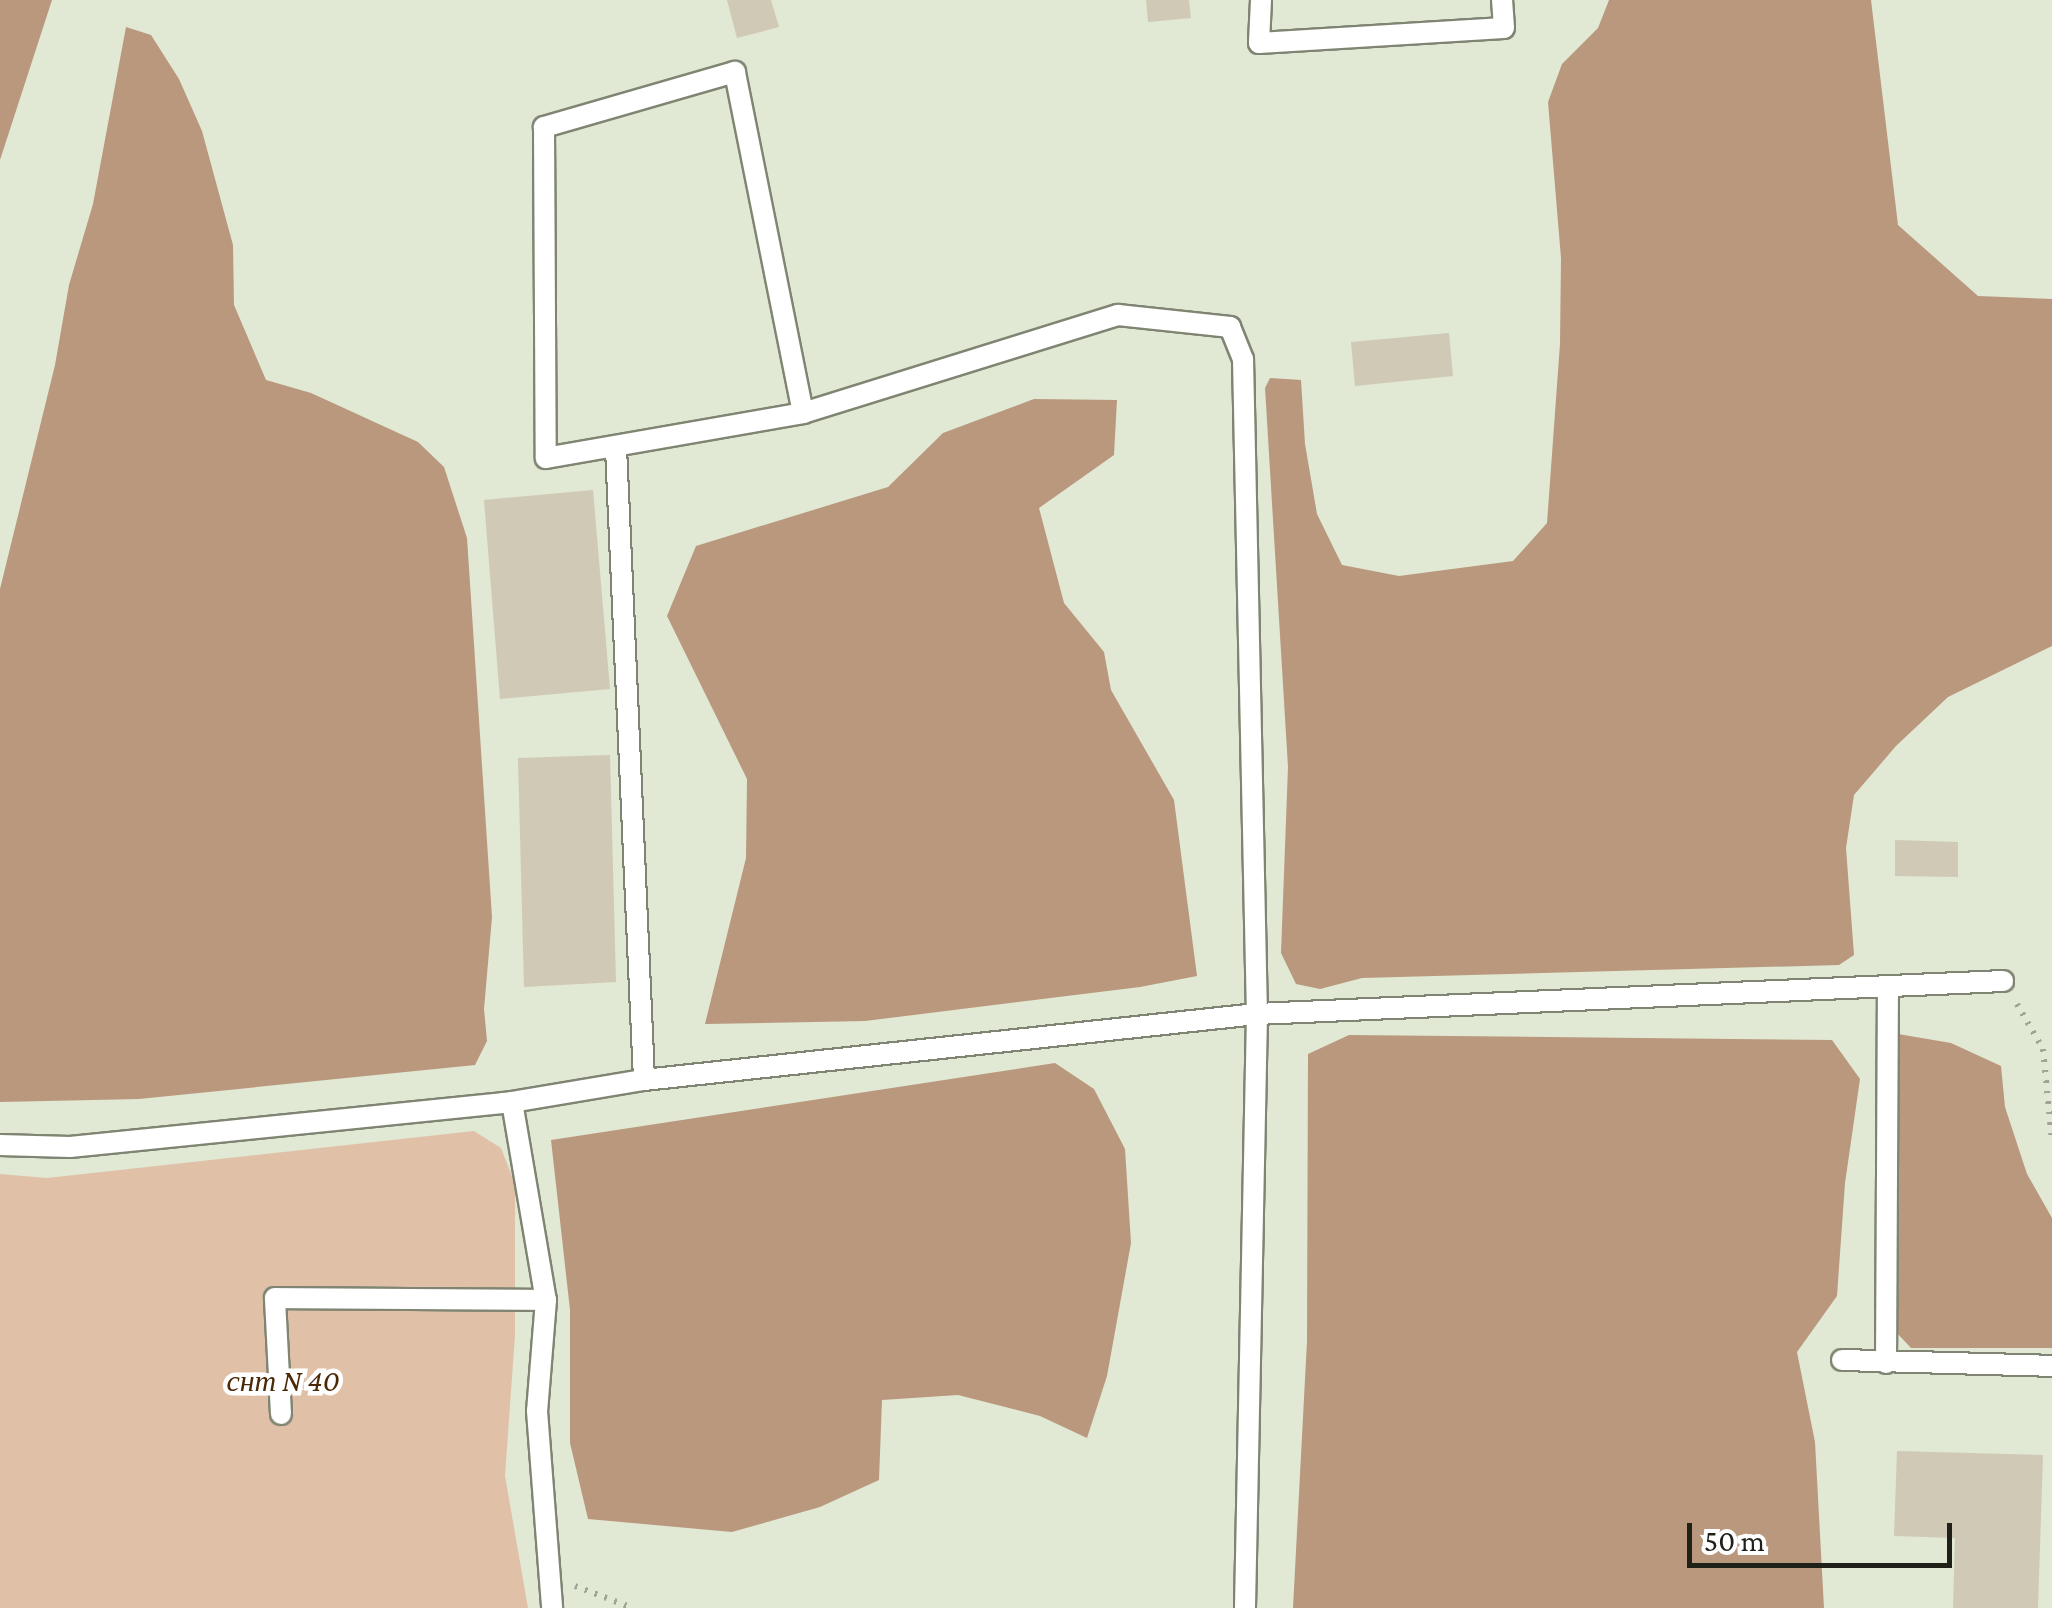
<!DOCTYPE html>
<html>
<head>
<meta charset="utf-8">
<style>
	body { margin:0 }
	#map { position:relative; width:2052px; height:1608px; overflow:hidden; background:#e1e8d3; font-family:"Crimson Pro",serif }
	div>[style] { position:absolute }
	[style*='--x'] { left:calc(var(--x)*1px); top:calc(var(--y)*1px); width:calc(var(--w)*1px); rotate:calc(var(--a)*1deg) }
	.green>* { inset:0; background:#e0c1a8 }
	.forest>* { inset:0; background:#b9987e }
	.building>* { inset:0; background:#d0c9b5 }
	.path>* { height:6px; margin-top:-3px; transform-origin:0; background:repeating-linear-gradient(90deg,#9fa494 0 2.5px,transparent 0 10.5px) }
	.roads { filter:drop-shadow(2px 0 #7f8572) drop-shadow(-2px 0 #7f8572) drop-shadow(0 2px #7f8572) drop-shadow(0 -2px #7f8572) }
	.lane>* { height:20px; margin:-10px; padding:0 10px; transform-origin:10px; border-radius:10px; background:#fff }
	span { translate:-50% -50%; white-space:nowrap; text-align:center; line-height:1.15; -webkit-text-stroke:9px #fff; paint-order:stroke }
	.park-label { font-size:30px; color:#4b2907; font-style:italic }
	.scale { position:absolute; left:1687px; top:1523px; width:265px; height:45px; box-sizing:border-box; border:5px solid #1f2119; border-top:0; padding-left:12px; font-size:30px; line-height:35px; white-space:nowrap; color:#1f2119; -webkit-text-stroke:8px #fff; paint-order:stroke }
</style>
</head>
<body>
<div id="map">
	<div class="green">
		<i style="clip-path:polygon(474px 1131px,501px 1148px,515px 1184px,515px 1335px,505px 1476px,528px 1608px,0 1608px,0 1174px,47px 1178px)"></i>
	</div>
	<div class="forest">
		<i style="clip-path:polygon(0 0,52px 0,0 160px)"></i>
		<i style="clip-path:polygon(1609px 0,1871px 0,1898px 225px,1978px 296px,2052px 299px,2052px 646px,1948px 697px,1896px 746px,1854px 795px,1846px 848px,1854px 955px,1839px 965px,1362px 978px,1320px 989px,1296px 984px,1281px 953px,1288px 767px,1265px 388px,1270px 378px,1301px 380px,1305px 444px,1317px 514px,1342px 565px,1399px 576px,1513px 561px,1547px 523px,1560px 344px,1561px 258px,1548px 102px,1562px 64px,1598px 28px)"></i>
		<i style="clip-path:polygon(126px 27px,151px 35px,179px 79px,202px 131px,233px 245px,234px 305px,266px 380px,311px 393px,418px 442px,444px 467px,467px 538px,492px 917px,484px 1009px,487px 1041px,475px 1065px,139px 1099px,0 1102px,0 589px,55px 365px,69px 285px,93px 204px)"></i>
		<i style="clip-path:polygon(1034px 399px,1117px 400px,1114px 455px,1039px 508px,1064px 603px,1104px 652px,1111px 690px,1174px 800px,1197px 976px,1140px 987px,865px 1021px,705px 1024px,746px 858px,747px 779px,667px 616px,696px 546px,888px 487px,943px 433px)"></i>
		<i style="clip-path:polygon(1898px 1034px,1951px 1043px,2001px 1066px,2005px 1107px,2027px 1174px,2052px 1218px,2052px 1348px,1911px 1348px,1896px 1332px)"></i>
		<i style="clip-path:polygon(1349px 1035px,1832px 1040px,1860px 1079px,1845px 1183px,1837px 1296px,1797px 1352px,1815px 1442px,1824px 1608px,1293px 1608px,1307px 1341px,1308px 1054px)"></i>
		<i style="clip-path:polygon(1055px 1063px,1094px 1089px,1125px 1149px,1131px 1243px,1107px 1376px,1087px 1438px,1040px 1416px,958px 1395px,882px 1400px,879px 1480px,820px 1507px,732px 1532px,588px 1519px,570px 1443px,570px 1310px,551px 1140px)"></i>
	</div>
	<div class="building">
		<i style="clip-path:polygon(727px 0,771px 0,779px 27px,737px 38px)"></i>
		<i style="clip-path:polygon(1146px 0,1189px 0,1191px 18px,1148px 22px)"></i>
		<i style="clip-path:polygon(1449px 333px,1453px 376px,1355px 386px,1351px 342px)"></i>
		<i style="clip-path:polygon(593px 490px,610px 689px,500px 699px,484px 500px)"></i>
		<i style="clip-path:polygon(610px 755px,616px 982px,524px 987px,518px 758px)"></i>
		<i style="clip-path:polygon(1895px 840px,1958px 842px,1958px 877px,1895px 876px)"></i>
		<i style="clip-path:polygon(1897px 1451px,2043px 1455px,2038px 1608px,1953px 1608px,1955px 1538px,1894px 1536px)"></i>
	</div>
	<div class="path">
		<i style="--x:2017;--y:1004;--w:52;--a:60"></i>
		<i style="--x:2043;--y:1049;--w:91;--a:84.4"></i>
		<i style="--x:575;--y:1586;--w:62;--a:20.8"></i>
	</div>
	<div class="roads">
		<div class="lane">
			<i style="--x:1261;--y:0;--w:43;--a:92.7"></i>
			<i style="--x:1259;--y:43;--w:245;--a:-3.5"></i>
			<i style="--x:1504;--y:28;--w:28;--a:-94"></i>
			<i style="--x:803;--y:413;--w:348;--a:-101.3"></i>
			<i style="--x:735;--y:72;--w:199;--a:163.9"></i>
			<i style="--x:544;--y:127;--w:331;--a:89.7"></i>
			<i style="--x:546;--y:458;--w:261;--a:-9.9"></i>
			<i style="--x:803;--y:413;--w:330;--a:-17.3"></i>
			<i style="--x:1118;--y:315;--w:113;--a:6.1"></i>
			<i style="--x:1230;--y:327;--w:35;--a:68"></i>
			<i style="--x:1243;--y:359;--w:655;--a:88.78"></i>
			<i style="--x:1257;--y:1014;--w:594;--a:91.16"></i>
			<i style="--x:616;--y:448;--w:633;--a:87.46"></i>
			<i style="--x:512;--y:1102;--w:201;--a:80.3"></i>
			<i style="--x:546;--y:1300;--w:111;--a:94.6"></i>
			<i style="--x:537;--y:1411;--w:198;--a:85.6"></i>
			<i style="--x:0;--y:1145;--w:70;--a:1.6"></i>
			<i style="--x:70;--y:1147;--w:444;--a:-5.8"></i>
			<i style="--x:512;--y:1102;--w:134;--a:-9.5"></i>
			<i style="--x:644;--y:1080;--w:617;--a:-6.15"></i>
			<i style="--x:1257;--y:1014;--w:747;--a:-2.53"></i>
			<i style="--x:1842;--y:1360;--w:210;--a:1.6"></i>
			<i style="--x:1886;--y:1363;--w:377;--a:-89.7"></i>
			<i style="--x:281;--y:1414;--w:116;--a:-93"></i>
			<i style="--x:275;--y:1298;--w:271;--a:0.4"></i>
		</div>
	</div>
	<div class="park-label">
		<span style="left:283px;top:1381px">снт N 40</span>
	</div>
	<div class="scale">50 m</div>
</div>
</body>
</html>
